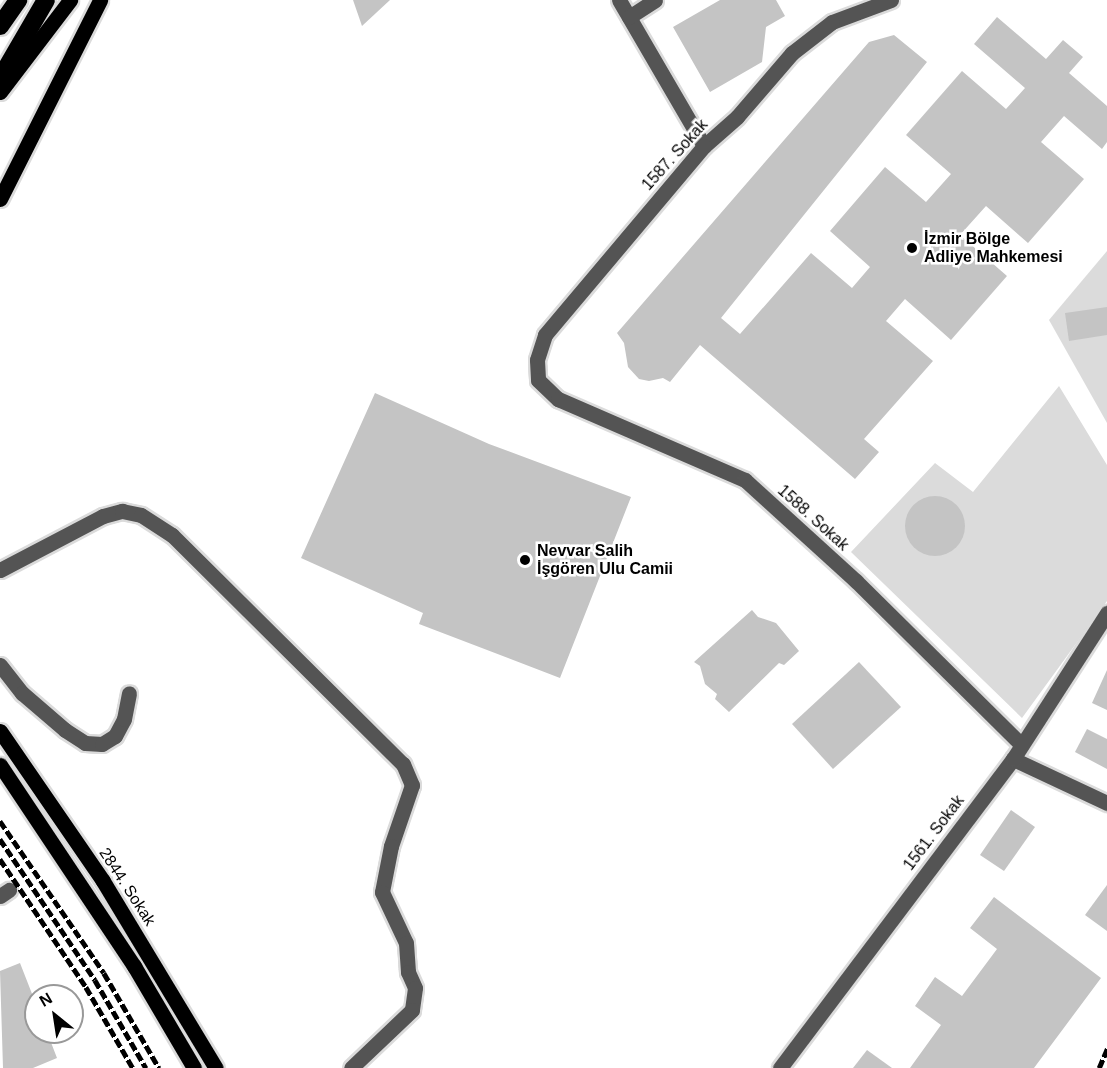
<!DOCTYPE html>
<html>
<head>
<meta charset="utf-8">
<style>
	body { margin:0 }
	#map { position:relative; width:1107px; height:1068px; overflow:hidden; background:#fff; font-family:Helvetica,sans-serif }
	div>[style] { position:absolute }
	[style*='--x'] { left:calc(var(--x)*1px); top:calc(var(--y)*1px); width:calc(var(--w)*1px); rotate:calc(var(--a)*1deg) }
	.green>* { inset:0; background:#dbdbdb }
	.building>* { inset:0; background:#c4c4c4 }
	.round { border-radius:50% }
	.roads { filter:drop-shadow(2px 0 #dbdbdb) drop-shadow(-2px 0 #dbdbdb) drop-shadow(0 2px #dbdbdb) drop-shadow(0 -2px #dbdbdb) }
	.minor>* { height:15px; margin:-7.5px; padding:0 7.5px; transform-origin:7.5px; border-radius:7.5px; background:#545454 }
	.major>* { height:15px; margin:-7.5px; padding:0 7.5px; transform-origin:7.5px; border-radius:7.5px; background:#000 }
	.highway>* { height:18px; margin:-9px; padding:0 9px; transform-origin:9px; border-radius:9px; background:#000 }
	.rail>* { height:4.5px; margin-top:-2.25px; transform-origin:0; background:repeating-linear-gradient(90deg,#000 0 9px,transparent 0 12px) }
	.dots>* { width:16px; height:16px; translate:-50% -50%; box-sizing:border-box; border:3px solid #fff; border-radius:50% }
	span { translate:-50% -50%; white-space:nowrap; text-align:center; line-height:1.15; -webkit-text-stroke:5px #fff; paint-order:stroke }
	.street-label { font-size:16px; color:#000 }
	.poi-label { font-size:16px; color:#000; font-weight:700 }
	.left { translate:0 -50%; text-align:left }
	.north { position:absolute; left:24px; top:984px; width:60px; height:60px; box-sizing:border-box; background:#fff; border:2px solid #999; border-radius:50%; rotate:330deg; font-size:16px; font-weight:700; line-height:24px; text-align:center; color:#000 }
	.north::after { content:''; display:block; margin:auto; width:21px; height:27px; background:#000; clip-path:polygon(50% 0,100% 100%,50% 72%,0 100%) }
</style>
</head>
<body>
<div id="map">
	<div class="green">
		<i style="clip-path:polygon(1107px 251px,1107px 423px,1049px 320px)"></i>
		<i style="clip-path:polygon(1059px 386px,1107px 465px,1107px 601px,1022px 718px,851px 552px,935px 463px,973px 492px)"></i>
	</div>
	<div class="building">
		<i style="clip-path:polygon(353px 0,390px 0,362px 26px)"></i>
		<i style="clip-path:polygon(720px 0,776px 0,785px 16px,766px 27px,762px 62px,710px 92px,673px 27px)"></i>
		<i style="clip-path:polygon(997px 17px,1046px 59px,1063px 40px,1083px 57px,1069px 73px,1107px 106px,1107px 142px,1102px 149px,1064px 116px,1041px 142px,1084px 179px,1028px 243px,986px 206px,960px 235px,1007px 276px,951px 340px,905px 299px,886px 321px,933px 361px,864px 439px,879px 452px,855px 479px,700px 345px,670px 382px,663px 378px,649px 381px,639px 379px,628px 367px,624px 343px,617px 333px,869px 42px,894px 35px,927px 62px,721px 318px,740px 334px,811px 253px,852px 288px,870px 267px,830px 231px,885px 167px,926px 202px,951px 174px,906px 135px,962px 71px,1006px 109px,1025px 88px,974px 44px)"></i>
		<i style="clip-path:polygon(1107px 307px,1107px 335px,1069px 341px,1065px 313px)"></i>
		<i style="clip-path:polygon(375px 393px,489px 444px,631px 497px,560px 678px,419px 624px,423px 613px,301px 558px)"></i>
		<i class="round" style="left:905px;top:496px;width:60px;height:60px"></i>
		<i style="clip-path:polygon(752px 610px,758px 617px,776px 623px,799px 651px,784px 665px,779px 663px,729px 712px,715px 699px,717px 694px,705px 684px,700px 666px,694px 662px)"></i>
		<i style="clip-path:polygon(859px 662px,901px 707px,833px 769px,792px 724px)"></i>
		<i style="clip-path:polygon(1107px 670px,1107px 710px,1092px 703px)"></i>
		<i style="clip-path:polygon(1087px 729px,1107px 739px,1107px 769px,1075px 752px)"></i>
		<i style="clip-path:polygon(1011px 810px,1035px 827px,1004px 871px,980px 855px)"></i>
		<i style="clip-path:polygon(1107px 885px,1107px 931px,1085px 915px)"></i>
		<i style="clip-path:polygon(994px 897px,1101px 978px,1034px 1068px,910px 1068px,941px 1025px,915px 1006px,935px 977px,962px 996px,997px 949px,970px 928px)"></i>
		<i style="clip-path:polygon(20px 963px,36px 1004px,36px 1032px,47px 1032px,57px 1058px,33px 1068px,3px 1068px,0 971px)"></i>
		<i style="clip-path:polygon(867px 1050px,892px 1068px,853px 1068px)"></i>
	</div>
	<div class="roads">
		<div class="minor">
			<i style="--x:619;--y:0;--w:169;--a:59.8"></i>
			<i style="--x:891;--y:0;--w:63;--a:159.6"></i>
			<i style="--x:832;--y:22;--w:51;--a:142.2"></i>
			<i style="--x:792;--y:53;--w:84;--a:130.7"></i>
			<i style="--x:737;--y:117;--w:44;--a:138.7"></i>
			<i style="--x:704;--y:146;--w:247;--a:130.1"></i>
			<i style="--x:545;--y:335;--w:26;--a:108"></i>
			<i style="--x:537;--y:360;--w:20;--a:87"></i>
			<i style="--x:538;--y:380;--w:28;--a:44"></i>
			<i style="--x:558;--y:399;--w:204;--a:23.4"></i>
			<i style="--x:745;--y:480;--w:150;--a:42.3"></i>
			<i style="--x:856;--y:581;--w:232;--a:44.7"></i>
			<i style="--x:629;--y:17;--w:31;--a:-33"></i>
			<i style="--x:0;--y:570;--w:116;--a:-27.7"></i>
			<i style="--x:103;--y:516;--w:20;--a:-15"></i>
			<i style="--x:122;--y:511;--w:19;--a:12"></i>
			<i style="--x:141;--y:515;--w:37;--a:33"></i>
			<i style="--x:172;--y:535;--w:325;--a:44.8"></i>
			<i style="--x:403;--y:764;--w:23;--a:67"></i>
			<i style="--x:412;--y:785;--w:65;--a:109"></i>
			<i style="--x:391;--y:846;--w:47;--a:101.1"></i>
			<i style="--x:382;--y:892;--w:56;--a:64.8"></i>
			<i style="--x:406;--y:943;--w:29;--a:86"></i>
			<i style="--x:408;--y:972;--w:17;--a:66"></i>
			<i style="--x:415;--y:988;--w:22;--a:98"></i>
			<i style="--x:412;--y:1010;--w:84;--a:136.4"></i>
			<i style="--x:0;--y:665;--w:36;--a:52"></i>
			<i style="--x:22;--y:693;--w:57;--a:40.7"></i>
			<i style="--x:65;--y:730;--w:24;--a:33"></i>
			<i style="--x:85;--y:743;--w:17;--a:3"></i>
			<i style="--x:102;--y:744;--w:15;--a:-32"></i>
			<i style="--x:115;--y:736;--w:19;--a:-62"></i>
			<i style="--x:124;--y:719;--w:26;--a:-79"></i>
			<i style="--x:1013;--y:759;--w:104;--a:25.1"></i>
			<i style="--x:0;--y:896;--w:11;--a:-34"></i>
			<i style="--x:780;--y:1068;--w:387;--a:-53"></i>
			<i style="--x:1013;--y:759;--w:174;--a:-57.2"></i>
		</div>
		<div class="major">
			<i style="--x:0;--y:92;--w:116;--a:-52.7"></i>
			<i style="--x:0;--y:199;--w:223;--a:-63.3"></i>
			<i style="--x:0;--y:731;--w:182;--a:55.5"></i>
			<i style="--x:103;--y:881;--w:218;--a:58.9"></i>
			<i style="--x:0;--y:765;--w:242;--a:56.3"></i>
			<i style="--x:134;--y:966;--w:118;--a:59.5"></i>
		</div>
		<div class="highway">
			<i style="--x:0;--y:26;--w:32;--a:-55"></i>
			<i style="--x:0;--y:79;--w:91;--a:-59.8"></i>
		</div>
	</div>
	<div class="rail">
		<i style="--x:0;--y:821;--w:184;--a:55.6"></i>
		<i style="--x:104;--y:973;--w:110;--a:59.9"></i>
		<i style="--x:0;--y:839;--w:170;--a:56"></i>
		<i style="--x:95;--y:980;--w:102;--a:59.9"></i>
		<i style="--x:0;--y:859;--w:154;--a:56.1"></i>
		<i style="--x:86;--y:987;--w:94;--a:59.9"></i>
		<i style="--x:1099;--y:1068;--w:21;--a:-67"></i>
	</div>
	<div class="dots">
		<i style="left:912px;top:248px;background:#000"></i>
		<i style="left:525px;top:560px;background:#000"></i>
	</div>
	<div class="street-label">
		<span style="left:675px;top:155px;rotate:-48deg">1587. Sokak</span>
		<span style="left:813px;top:518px;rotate:42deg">1588. Sokak</span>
		<span style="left:934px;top:833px;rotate:-53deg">1561. Sokak</span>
		<span style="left:127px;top:887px;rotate:57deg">2844. Sokak</span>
	</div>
	<div class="poi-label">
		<span class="left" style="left:924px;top:248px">İzmir Bölge<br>Adliye Mahkemesi</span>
		<span class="left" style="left:537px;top:560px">Nevvar Salih<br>İşgören Ulu Camii</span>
	</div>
	<div class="north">N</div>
</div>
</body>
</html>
